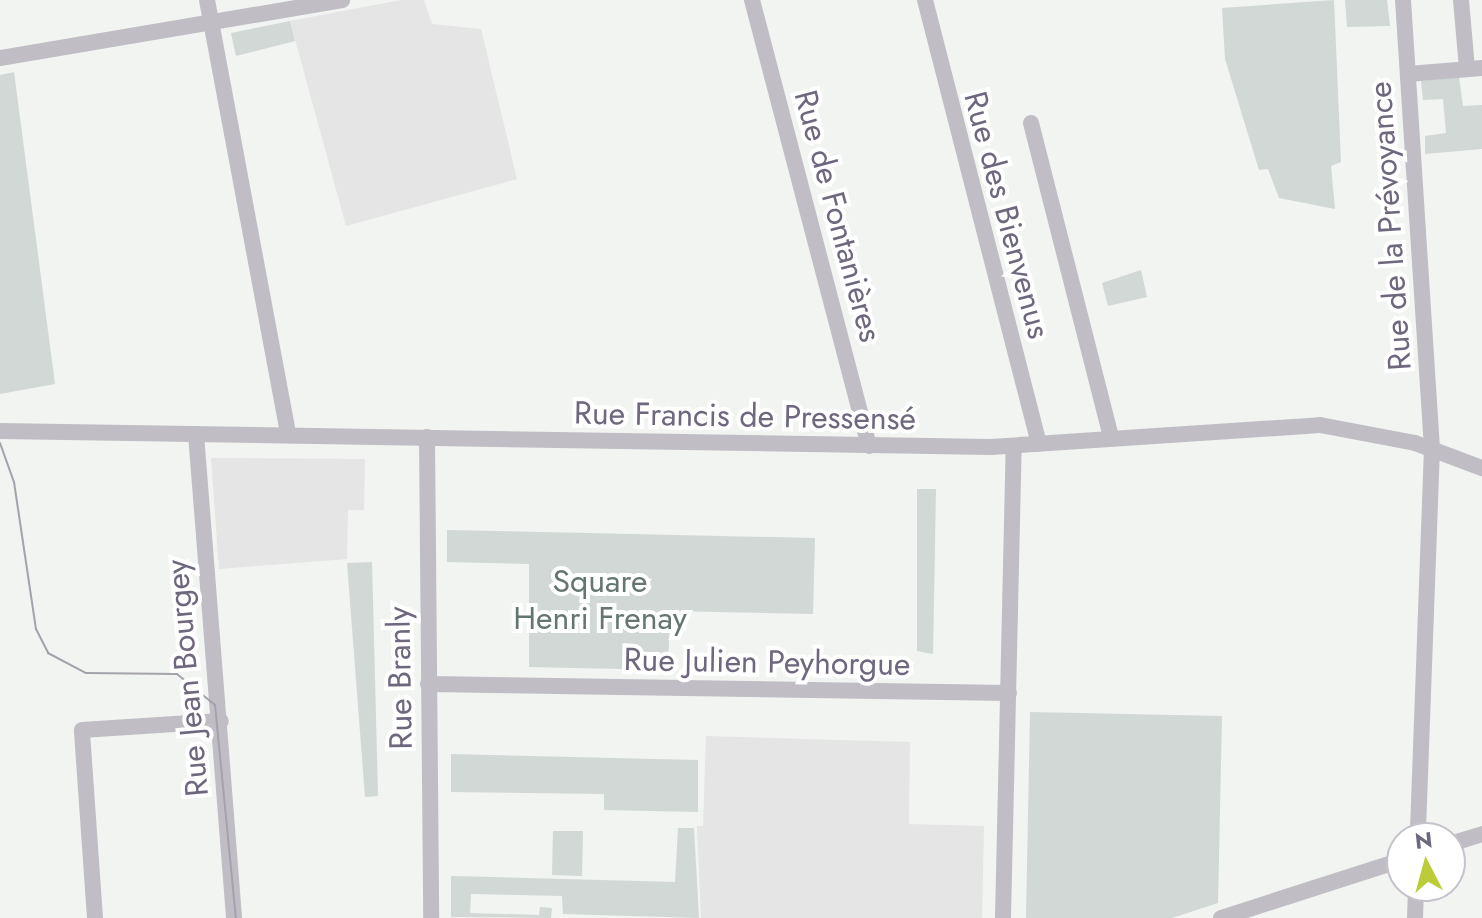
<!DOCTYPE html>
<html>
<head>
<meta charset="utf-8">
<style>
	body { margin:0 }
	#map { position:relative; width:1482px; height:918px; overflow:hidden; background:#f1f4f1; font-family:Jost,sans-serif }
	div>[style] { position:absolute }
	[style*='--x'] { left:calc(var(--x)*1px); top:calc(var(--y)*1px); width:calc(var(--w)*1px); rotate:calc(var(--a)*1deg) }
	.built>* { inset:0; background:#e4e5e4 }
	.green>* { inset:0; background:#d1d8d5 }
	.minor>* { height:16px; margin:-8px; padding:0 8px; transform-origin:8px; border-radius:8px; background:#c0bec4 }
	.tram>* { height:2px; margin:-1px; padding:0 1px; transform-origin:1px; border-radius:1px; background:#a5a2ab }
	span { translate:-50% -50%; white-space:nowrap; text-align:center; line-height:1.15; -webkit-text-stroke:8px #fff; paint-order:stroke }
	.street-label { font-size:32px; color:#6e677e }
	.park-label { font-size:32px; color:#657671 }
	.north { position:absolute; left:1386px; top:822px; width:80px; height:80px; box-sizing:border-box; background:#fff; border:2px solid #c5c2cb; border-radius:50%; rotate:354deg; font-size:22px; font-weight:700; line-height:32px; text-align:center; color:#6e677e }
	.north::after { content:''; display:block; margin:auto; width:28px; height:36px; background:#bccc39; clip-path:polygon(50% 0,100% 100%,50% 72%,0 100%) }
</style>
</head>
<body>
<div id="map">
	<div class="built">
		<i style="clip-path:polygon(401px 0,424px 0,432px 24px,481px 29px,517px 179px,346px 226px,290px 21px)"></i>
		<i style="clip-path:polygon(211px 458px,365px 459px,364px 510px,348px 510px,347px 559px,219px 569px)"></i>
		<i style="clip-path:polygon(706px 736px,910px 742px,909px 824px,984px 826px,982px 918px,701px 918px,697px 826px,703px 826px)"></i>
	</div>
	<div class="green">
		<i style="clip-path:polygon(1334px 0,1341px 162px,1331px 166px,1335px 209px,1279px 198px,1268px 169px,1259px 170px,1225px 59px,1222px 8px)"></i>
		<i style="clip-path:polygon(1345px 0,1387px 0,1390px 26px,1347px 27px)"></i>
		<i style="clip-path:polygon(290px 21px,295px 41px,236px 56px,231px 33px)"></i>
		<i style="clip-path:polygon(14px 72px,55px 384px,0 394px,0 75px)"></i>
		<i style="clip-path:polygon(1459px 77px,1463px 106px,1482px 105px,1482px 149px,1425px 154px,1425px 136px,1446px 133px,1443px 99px,1423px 100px,1421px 81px)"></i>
		<i style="clip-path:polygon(1141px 270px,1147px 297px,1108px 306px,1102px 283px)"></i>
		<i style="clip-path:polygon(917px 489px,936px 489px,933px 654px,917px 651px)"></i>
		<i style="clip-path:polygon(447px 530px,815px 538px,813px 614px,670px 611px,668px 670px,529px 667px,529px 564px,447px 562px)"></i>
		<i style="clip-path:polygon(372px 562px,378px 796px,365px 797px,347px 563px)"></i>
		<i style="clip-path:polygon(1030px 712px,1222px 716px,1218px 903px,1172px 918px,1026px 918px)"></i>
		<i style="clip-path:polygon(451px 754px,698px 760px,698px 812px,604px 810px,604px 794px,451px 792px)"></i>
		<i style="clip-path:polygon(678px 828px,694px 828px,699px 918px,563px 914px,562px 896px,471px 894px,470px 913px,539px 915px,540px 907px,552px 908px,551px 918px,451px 917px,451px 876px,675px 882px)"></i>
		<i style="clip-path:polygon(553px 831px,583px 831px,582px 876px,552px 875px)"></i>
	</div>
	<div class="minor">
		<i style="--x:207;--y:0;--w:441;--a:79.4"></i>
		<i style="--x:752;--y:0;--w:461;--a:75.3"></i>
		<i style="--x:925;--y:0;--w:458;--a:75.6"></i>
		<i style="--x:1403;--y:0;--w:449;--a:86.3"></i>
		<i style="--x:1432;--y:448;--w:390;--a:92.1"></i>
		<i style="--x:1461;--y:0;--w:69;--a:85"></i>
		<i style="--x:0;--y:58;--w:347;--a:-9.6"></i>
		<i style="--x:1408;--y:74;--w:74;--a:-4.6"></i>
		<i style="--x:1031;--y:123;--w:325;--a:75.7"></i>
		<i style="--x:0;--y:431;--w:991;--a:0.92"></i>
		<i style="--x:991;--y:447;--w:330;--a:-3.8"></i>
		<i style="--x:1320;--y:425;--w:97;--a:10.7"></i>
		<i style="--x:1415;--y:443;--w:72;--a:20.5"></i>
		<i style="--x:196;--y:434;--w:485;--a:85.5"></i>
		<i style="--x:427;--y:437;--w:481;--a:89.5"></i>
		<i style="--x:428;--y:684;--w:581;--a:0.89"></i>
		<i style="--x:1450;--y:844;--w:34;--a:-17"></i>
		<i style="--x:95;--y:918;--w:188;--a:-94"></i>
		<i style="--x:82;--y:730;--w:139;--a:-3.7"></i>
		<i style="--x:1003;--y:918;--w:472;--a:-88.7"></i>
		<i style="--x:1221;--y:918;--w:190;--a:-17.8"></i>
		<i style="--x:1415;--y:918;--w:32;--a:-88"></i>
	</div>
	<div class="tram">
		<i style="--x:0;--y:443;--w:41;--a:70.3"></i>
		<i style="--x:14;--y:482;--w:149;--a:81.5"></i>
		<i style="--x:36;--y:629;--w:27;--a:63"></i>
		<i style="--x:48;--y:653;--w:43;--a:27.8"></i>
		<i style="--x:86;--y:673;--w:91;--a:0.6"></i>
		<i style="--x:177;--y:674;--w:49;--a:39.2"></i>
		<i style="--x:215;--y:705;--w:214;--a:84.4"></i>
	</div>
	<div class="street-label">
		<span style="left:1007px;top:215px;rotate:75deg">Rue des Bienvenus</span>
		<span style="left:838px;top:216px;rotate:75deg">Rue de Fontanières</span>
		<span style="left:1390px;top:226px;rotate:-94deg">Rue de la Prévoyance</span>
		<span style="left:745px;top:416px;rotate:1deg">Rue Francis de Pressensé</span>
		<span style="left:767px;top:662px;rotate:1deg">Rue Julien Peyhorgue</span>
		<span style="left:187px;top:678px;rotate:-95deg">Rue Jean Bourgey</span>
		<span style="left:400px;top:678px;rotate:-91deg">Rue Branly</span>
	</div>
	<div class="park-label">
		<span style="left:600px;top:600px">Square<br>Henri Frenay</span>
	</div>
	<div class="north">N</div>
</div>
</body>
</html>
